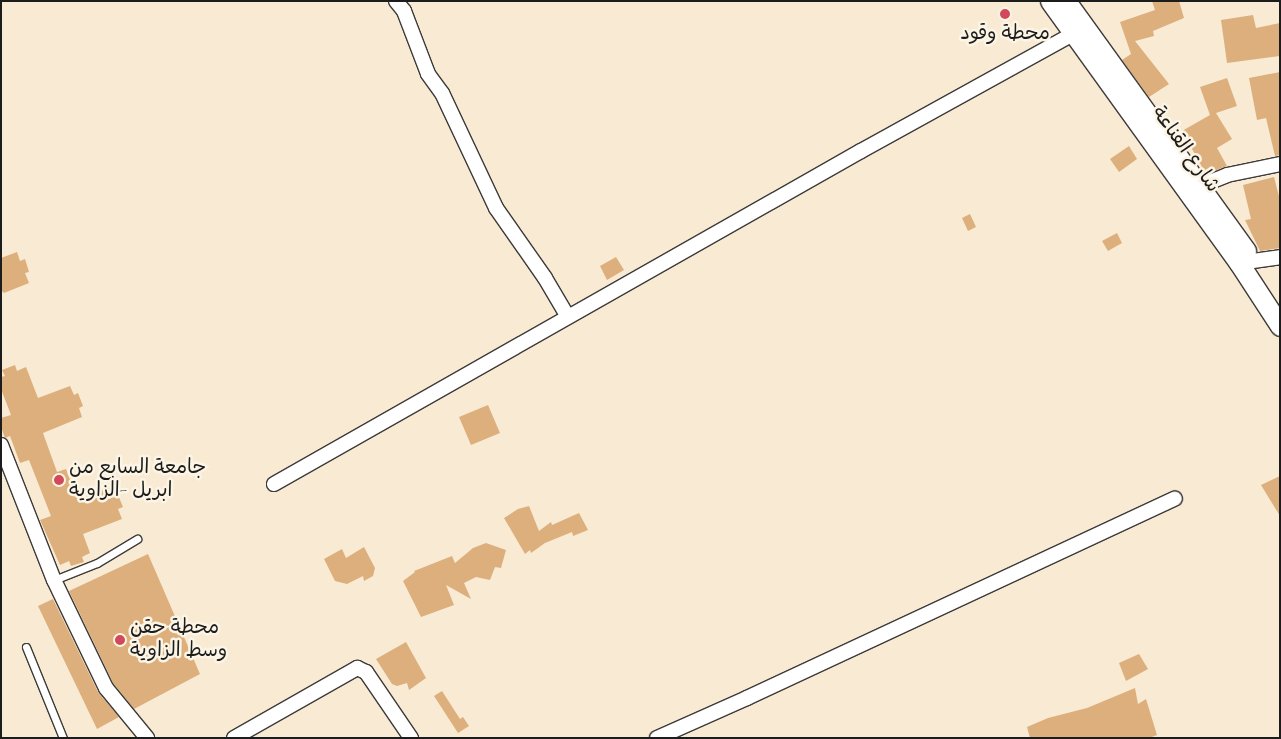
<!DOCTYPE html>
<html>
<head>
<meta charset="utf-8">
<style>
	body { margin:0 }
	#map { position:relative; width:1281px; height:739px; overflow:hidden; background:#f9ead4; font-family:"Indie Flower","Playpen Sans Arabic",sans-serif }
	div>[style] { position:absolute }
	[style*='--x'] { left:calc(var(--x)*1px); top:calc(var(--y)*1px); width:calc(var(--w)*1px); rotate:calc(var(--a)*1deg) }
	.building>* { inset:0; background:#ddaf7d }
	.roads { filter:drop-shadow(1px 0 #3d3b38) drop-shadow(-1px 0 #3d3b38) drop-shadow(0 1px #3d3b38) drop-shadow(0 -1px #3d3b38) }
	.lane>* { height:7px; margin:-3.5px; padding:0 3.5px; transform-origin:3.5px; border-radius:3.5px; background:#fff }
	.street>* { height:14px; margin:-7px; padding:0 7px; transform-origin:7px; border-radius:7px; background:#fff }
	.secondary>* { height:19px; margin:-9.5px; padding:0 9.5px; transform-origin:9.5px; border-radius:9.5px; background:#fff }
	.dots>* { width:14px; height:14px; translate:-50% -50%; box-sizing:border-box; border:2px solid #fcf5e5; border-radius:50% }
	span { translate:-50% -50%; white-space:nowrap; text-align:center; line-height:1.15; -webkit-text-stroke:5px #fcf5e5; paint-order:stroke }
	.poi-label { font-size:20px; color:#1c1c1c }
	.left { translate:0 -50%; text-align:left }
	.street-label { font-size:20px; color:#1c1c1c }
	.frame { position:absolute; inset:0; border:2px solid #1c1c1c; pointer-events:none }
</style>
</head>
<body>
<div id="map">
	<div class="building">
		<i style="clip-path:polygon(1152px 1px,1179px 1px,1184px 18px,1153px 31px,1154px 36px,1135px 41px,1169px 84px,1149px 97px,1122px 60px,1131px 54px,1120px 22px,1155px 10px)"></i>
		<i style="clip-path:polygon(1253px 15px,1256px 28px,1280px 23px,1280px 56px,1227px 63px,1221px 20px)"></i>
		<i style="clip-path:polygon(1280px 72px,1280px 155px,1275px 156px,1266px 118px,1257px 120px,1249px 78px)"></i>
		<i style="clip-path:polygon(1227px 78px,1237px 106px,1216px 113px,1232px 139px,1217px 148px,1227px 166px,1206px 174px,1182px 131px,1210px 115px,1200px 87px)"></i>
		<i style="clip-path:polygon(1129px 146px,1137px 159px,1119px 172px,1110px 159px)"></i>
		<i style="clip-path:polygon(1274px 177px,1280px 200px,1280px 248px,1260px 251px,1245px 220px,1251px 219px,1243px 185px)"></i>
		<i style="clip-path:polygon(970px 214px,976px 227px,968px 231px,962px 218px)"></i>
		<i style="clip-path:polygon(1117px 233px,1122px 243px,1108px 251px,1102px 241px)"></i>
		<i style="clip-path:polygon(17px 252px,20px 261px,25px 259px,29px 272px,25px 273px,29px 283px,4px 293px,1px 290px,1px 258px)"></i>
		<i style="clip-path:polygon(616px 257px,624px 270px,607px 280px,600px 266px)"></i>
		<i style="clip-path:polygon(15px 365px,17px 371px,26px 367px,38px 398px,70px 386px,74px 395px,78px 393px,83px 406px,79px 408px,82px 417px,43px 433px,57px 472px,66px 469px,78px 500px,110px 487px,114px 497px,118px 495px,123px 507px,118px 509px,122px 519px,83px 534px,90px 553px,82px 557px,84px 562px,71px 566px,69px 561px,60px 565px,40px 520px,51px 516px,29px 460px,20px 463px,10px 436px,5px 438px,1px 427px,1px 418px,11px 415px,1px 389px,1px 377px,5px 376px,2px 370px)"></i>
		<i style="clip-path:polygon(488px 405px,500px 433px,471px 445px,459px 417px)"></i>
		<i style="clip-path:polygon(1280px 476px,1280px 516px,1261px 485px)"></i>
		<i style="clip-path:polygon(529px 506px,539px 531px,551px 522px,552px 525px,579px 513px,588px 530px,573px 536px,572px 532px,545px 543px,531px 553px,530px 550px,525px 554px,504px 518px,518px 509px)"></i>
		<i style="clip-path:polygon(486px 543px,506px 550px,501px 568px,495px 567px,490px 580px,476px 577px,464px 583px,471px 599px,446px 585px,454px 605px,421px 617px,403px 581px,415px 572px,414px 571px,452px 556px,455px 563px,473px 548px)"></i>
		<i style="clip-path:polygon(364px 547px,375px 568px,373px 576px,364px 581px,363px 576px,347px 584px,335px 581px,324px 559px,342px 549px,346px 558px)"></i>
		<i style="clip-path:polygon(148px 554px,200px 674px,134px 709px,113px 683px,69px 591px)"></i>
		<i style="clip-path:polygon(53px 599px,98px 692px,119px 717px,97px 729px,38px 606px)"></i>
		<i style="clip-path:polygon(406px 642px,426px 678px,409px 690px,407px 683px,397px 686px,392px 684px,376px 659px)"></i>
		<i style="clip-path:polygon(1139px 654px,1148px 669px,1126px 681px,1119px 663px)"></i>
		<i style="clip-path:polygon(1135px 688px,1138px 704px,1146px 699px,1157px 735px,1149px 738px,1030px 738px,1027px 727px,1048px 718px,1087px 708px)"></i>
		<i style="clip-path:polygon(442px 691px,460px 719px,463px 717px,469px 726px,458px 733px,434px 696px)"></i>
	</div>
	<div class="roads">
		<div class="lane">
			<i style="--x:54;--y:580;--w:46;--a:-21.6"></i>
			<i style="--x:97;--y:563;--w:47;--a:-31"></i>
			<i style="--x:26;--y:647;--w:98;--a:67.9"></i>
		</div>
		<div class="street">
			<i style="--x:396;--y:1;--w:13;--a:51"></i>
			<i style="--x:404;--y:11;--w:67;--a:69.1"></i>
			<i style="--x:428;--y:74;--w:24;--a:54"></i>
			<i style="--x:442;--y:93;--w:127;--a:64.8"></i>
			<i style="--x:496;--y:208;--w:85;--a:55"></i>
			<i style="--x:545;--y:278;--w:45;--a:59.5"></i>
			<i style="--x:1200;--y:186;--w:29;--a:-22"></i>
			<i style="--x:1227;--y:175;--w:54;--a:-11.7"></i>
			<i style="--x:1253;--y:261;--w:27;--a:-8"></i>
			<i style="--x:1;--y:445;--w:145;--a:68.6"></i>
			<i style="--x:54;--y:580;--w:120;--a:64.3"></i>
			<i style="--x:106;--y:688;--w:65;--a:50.6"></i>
			<i style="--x:274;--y:484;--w:675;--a:-29.57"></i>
			<i style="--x:861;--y:151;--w:242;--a:-28.9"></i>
			<i style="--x:234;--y:738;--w:142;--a:-29.6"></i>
			<i style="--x:357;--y:668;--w:10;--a:24"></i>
			<i style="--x:366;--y:672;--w:80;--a:55.7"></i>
			<i style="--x:657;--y:738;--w:98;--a:-24"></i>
			<i style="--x:747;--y:698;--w:472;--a:-25"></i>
		</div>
		<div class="secondary">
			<i style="--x:1050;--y:1;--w:323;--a:54.2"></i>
			<i style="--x:1239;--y:263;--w:75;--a:56.9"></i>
			<i style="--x:1066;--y:1;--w:308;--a:54.2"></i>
		</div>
	</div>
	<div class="dots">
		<i style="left:1005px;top:14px;background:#d1495b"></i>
		<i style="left:59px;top:480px;background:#d1495b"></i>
		<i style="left:120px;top:640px;background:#d1495b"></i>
	</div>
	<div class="poi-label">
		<span style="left:1005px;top:34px">محطة وقود</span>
		<span class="left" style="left:69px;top:480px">جامعة السابع من<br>ابريل -الزاوية</span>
		<span class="left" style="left:130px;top:640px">محطة حقن<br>وسط الزاوية</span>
	</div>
	<div class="street-label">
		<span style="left:1185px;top:150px;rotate:54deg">شارع القناعة</span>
	</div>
	<div class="frame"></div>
</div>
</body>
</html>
